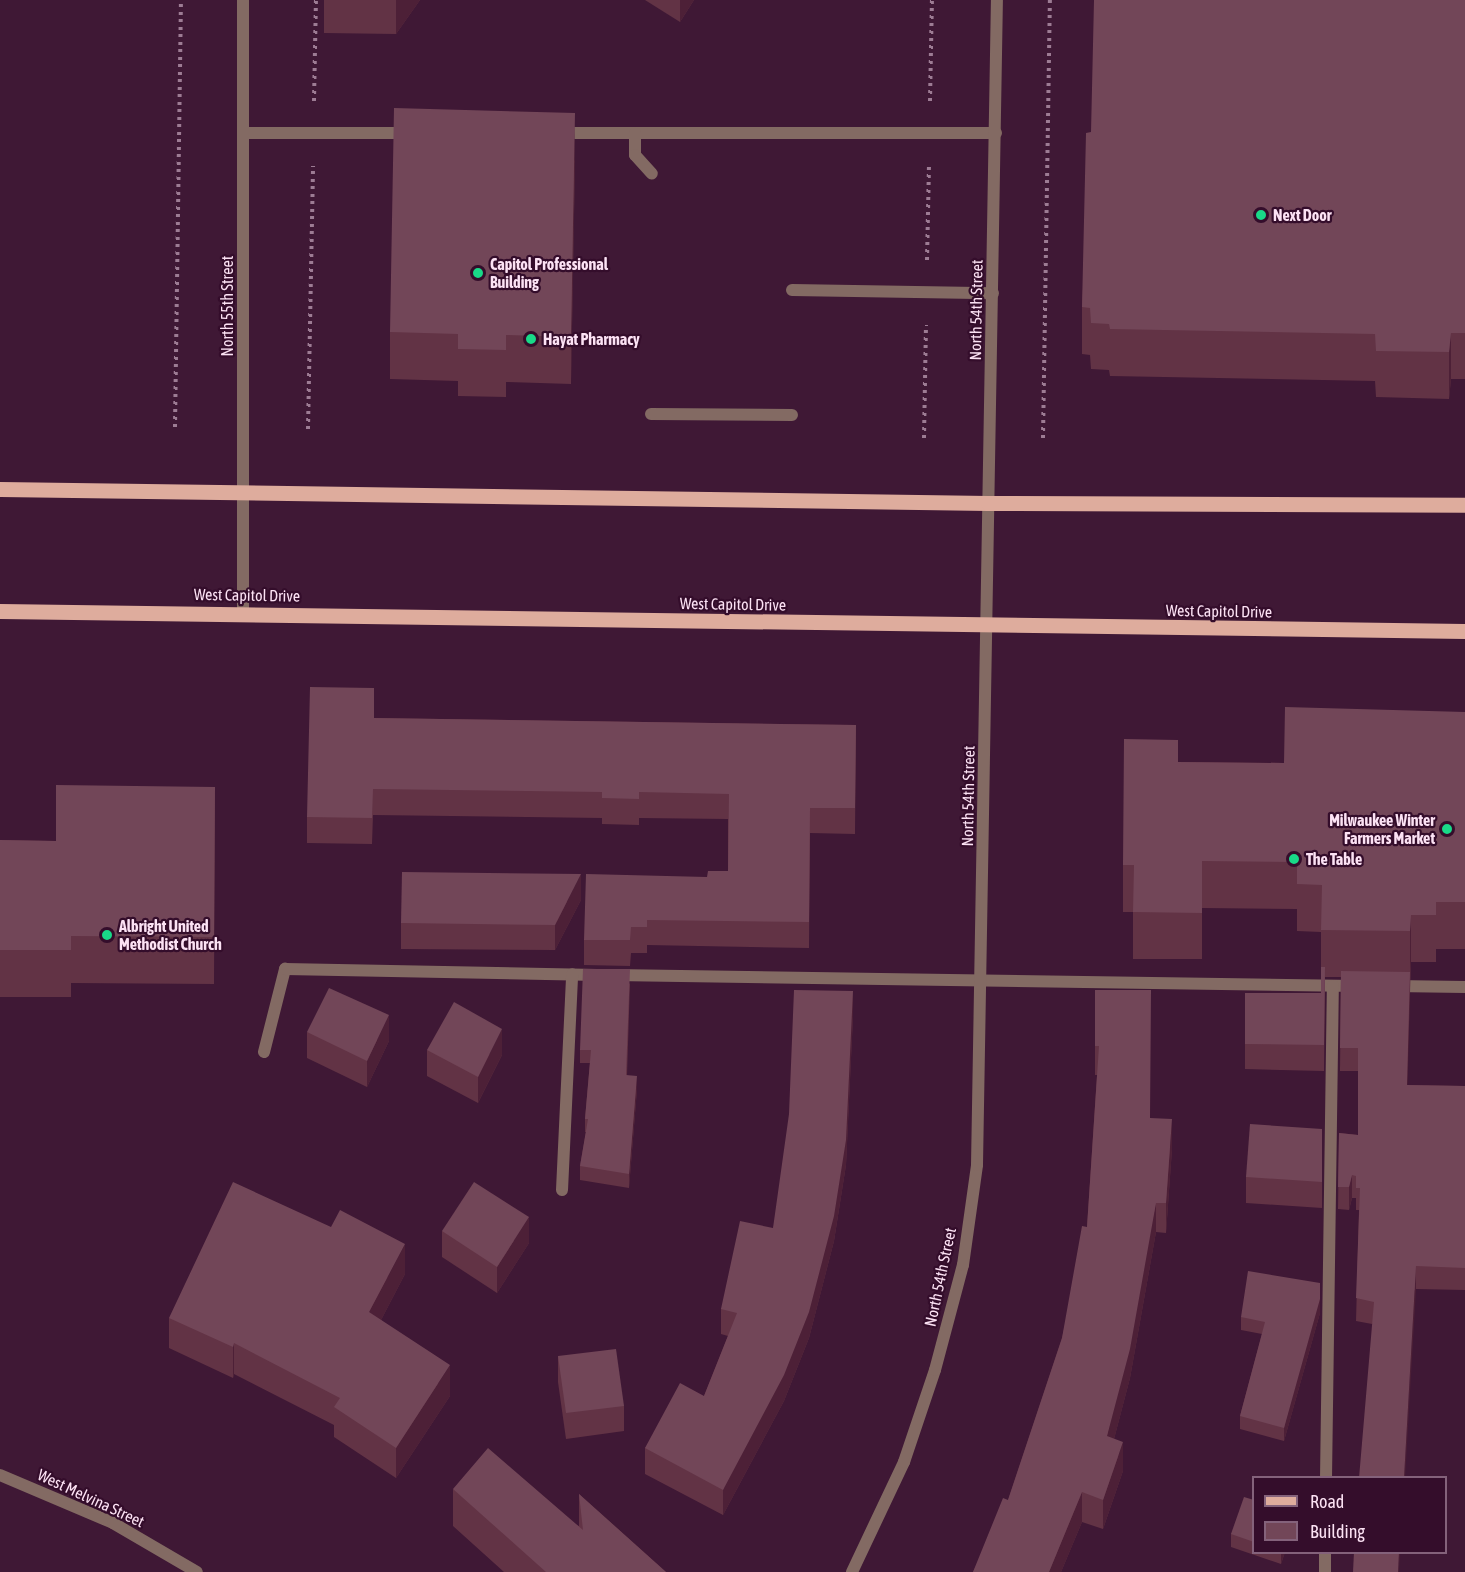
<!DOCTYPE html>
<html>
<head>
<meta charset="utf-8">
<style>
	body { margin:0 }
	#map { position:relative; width:1465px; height:1572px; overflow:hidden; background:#3f1835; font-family:"Asap Condensed",sans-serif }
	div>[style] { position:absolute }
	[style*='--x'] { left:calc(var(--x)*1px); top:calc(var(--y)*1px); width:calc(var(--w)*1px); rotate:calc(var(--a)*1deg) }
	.path>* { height:4px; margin-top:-2px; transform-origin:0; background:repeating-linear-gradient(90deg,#9d7c94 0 3px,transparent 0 7.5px) }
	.service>* { height:12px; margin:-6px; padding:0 6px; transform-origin:6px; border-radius:6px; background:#836a63 }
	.minor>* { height:12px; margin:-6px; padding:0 6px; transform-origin:6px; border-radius:6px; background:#836a63 }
	.primary>* { height:15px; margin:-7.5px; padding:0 7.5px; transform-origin:7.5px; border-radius:7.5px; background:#deac9d }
	.wall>* { inset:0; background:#623345 }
	.shaded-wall>* { inset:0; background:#4d2037 }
	.building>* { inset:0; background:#724658 }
	.dots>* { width:16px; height:16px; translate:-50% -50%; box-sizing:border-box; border:3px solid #340d2b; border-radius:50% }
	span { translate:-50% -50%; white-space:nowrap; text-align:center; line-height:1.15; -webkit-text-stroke:4.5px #340d2b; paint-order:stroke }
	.poi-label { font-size:16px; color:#fce2f4; font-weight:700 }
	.left { translate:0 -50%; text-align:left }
	.right { translate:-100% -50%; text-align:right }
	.street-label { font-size:16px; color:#fce2f4 }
	.legend { position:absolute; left:1252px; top:1476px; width:195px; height:78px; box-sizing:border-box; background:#340d2b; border:2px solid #84627b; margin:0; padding:8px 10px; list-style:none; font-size:18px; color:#fce2f4 }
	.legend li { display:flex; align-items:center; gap:12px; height:30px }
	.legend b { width:30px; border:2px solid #84627b }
</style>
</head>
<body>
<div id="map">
	<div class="path">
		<i style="--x:314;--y:101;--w:101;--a:-88.9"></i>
		<i style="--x:930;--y:101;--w:101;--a:-88.9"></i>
		<i style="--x:927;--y:260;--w:94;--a:-88.8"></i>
		<i style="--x:175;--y:427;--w:427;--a:-89.2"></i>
		<i style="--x:308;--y:429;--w:263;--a:-88.9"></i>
		<i style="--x:924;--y:438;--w:113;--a:-89"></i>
		<i style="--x:1043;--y:438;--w:438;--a:-89.1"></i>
	</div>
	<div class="service">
		<i style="--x:243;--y:133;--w:167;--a:0"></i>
		<i style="--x:560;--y:133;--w:436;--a:0"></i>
		<i style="--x:635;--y:133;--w:22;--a:90"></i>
		<i style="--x:635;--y:155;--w:25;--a:48"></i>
		<i style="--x:792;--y:290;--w:201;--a:0.9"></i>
		<i style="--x:651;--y:414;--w:141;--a:0.4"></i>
		<i style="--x:614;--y:975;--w:742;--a:0.85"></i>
		<i style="--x:1394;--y:986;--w:71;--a:0.8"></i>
		<i style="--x:264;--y:1052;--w:86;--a:-75.8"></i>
		<i style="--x:285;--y:969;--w:312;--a:1.1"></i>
		<i style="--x:562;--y:1190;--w:216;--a:-87.3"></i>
		<i style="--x:1326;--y:1478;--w:492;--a:-89.2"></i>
		<i style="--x:1325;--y:1572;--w:20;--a:-90"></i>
	</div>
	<div class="minor">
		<i style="--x:243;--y:0;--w:612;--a:90"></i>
		<i style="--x:0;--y:1475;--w:123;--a:23"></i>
		<i style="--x:113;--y:1523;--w:97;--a:30.3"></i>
		<i style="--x:852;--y:1572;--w:122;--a:-64.7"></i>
		<i style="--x:904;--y:1462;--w:97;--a:-71.4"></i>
		<i style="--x:935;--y:1370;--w:109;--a:-75.1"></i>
		<i style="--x:963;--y:1265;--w:101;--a:-82"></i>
		<i style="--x:977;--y:1165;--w:1165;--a:-89.02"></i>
	</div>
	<div class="primary">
		<i style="--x:0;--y:489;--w:988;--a:0.81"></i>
		<i style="--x:988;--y:503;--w:477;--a:0.2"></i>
		<i style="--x:0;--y:611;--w:1465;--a:0.78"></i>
	</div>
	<div class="wall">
		<i style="clip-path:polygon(324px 0,420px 0,396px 34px,324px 33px)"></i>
		<i style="clip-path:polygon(645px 0,694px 0,680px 22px)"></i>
		<i style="clip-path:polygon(1465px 0,1465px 379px,1451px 379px,1449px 399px,1376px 397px,1375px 381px,1110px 376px,1109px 370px,1091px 369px,1090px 355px,1082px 354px,1082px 307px,1091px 132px)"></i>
		<i style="clip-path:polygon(575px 160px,571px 384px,506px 382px,506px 397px,458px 396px,458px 381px,390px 379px,390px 332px)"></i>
		<i style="clip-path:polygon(1465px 712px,1465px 949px,1436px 949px,1436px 962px,1411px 962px,1407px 1085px,1465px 1086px,1465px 1290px,1416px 1289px,1372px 1324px,1356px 1321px,1359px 1210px,1356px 1210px,1356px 1198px,1352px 1198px,1349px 1210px,1338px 1209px,1339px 1133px,1358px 1135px,1358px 1071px,1340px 1071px,1341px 977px,1325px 977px,1324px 1071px,1245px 1069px,1245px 993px,1321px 993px,1321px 932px,1297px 931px,1297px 909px,1202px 908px,1202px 959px,1133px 959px,1133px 912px,1123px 912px,1123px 865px,1178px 762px,1284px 763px)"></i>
		<i style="clip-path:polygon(374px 718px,856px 725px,855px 834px,810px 833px,809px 948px,647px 945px,647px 953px,631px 953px,630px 966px,584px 965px,584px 940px,707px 877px,728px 871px,728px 819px,639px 818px,639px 825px,602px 824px,602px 818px,373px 815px,372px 844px,307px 843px,307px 817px)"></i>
		<i style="clip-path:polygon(215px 787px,214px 984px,71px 983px,71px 997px,0 997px,0 840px,56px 841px)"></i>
		<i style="clip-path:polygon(581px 900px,555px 950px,401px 949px,401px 923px)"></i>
		<i style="clip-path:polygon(630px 983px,627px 1075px,637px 1089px,629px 1188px,580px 1180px,580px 1166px,586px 1132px,585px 1132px,585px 1119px,590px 1063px,580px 1063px,580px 1050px)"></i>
		<i style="clip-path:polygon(1095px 990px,1150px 1118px,1172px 1149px,1166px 1233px,1156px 1232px,1130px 1378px,1114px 1439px,1123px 1471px,1103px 1529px,1082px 1522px,1061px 1572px,973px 1572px,1008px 1500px,1062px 1338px,1087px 1227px,1097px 1075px,1095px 1075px)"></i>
		<i style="clip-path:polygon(853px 1016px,846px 1165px,834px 1241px,809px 1338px,784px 1401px,723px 1515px,645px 1474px,645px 1448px,704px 1396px,728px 1336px,721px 1334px,721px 1309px,773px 1228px)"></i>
		<i style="clip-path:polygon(307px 1032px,389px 1041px,367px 1087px,307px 1058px)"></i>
		<i style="clip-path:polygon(427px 1050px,502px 1055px,478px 1103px,427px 1076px)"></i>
		<i style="clip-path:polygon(1322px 1129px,1322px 1208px,1246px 1203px,1246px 1177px)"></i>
		<i style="clip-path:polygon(442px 1231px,529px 1243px,497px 1293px,442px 1257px)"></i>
		<i style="clip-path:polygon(405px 1274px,381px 1320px,450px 1396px,396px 1478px,334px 1437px,334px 1425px,234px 1374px,233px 1378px,169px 1348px,169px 1318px)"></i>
		<i style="clip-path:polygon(1320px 1313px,1284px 1441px,1240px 1429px,1240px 1416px,1262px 1334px,1241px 1330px,1241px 1317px)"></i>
		<i style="clip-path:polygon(558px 1356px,624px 1406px,624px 1431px,566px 1439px,558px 1382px)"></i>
		<i style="clip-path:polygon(453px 1489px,579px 1526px,579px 1494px,666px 1572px,504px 1572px,453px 1526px)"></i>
		<i style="clip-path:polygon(1254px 1500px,1254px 1552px,1285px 1552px,1281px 1564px,1231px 1547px,1231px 1534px)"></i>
	</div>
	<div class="shaded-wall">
		<i style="clip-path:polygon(396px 0,420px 0,396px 34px)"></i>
		<i style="clip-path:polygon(680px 0,694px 0,680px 22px)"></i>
		<i style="clip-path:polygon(575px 113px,575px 160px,571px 384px,571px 337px)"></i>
		<i style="clip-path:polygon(1451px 333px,1451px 379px,1449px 399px,1449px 352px)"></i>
		<i style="clip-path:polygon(581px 874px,581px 900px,555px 950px,555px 925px)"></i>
		<i style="clip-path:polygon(1411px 915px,1411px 962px,1410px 978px,1410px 931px)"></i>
		<i style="clip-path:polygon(1410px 972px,1410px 994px,1407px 1108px,1407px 1085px)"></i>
		<i style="clip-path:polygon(853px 991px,853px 1016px,846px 1165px,834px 1241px,809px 1338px,784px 1401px,723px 1515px,723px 1490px)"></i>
		<i style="clip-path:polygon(389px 1015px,389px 1041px,367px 1087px,367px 1061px)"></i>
		<i style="clip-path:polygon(502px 1029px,502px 1055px,478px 1103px,478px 1077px)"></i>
		<i style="clip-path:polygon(637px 1076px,637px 1089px,629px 1188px,629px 1174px)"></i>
		<i style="clip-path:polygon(1172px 1119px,1172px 1149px,1166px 1233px,1166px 1203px)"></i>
		<i style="clip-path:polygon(1352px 1175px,1352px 1198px,1349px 1210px,1349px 1187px)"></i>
		<i style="clip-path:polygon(1156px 1203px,1156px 1232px,1130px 1378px,1107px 1466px,1107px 1436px)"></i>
		<i style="clip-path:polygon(529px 1217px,529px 1243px,497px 1293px,497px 1267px)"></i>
		<i style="clip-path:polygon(405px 1244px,405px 1274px,369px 1343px,369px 1312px)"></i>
		<i style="clip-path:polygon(1416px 1266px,1416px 1289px,1405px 1478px,1404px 1478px)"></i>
		<i style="clip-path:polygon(1320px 1283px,1320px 1313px,1284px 1441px,1284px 1428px)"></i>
		<i style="clip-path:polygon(234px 1343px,234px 1374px,233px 1378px,233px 1347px)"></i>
		<i style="clip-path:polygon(450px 1365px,450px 1396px,396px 1478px,396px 1448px)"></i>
		<i style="clip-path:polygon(1123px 1442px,1123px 1471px,1103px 1529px,1103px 1500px)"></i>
		<i style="clip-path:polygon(1082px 1492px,1082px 1522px,1061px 1572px,1049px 1572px)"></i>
		<i style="clip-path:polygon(1281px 1552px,1285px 1552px,1281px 1564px)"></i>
		<i style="clip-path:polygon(1399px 1552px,1400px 1552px,1399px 1572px,1398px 1572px)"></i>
	</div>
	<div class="building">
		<i style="clip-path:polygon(1094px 0,1465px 0,1465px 333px,1451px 333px,1449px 352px,1376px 351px,1375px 334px,1110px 329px,1109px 324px,1091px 323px,1090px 308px,1082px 307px,1086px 133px,1091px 132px)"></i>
		<i style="clip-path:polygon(394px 108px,575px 113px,571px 337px,506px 335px,506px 350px,458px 349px,458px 334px,390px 332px)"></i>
		<i style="clip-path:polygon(310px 687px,374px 688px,374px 718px,856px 725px,855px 808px,810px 808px,809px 922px,647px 920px,647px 927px,631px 927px,630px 940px,584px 940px,586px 874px,707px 877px,708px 871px,728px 871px,729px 794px,639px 792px,639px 799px,602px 798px,602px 792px,373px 789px,372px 818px,307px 817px)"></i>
		<i style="clip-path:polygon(1285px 707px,1465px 712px,1465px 902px,1436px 902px,1436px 915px,1411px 915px,1410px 931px,1321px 930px,1322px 885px,1297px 884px,1297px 862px,1202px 861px,1202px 913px,1133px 912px,1134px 865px,1123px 865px,1124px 739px,1178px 740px,1178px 762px,1284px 763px)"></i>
		<i style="clip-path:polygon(56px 785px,215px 787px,214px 937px,71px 936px,71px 950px,0 950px,0 840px,56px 841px)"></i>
		<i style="clip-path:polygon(402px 872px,581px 874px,555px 925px,401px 923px)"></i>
		<i style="clip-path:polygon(1321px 967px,1325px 967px,1324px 1045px,1245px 1044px,1245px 993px,1321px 993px)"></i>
		<i style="clip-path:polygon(583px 969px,630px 969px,626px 1075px,637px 1076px,629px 1174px,580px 1166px,588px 1119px,585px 1119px,591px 1050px,580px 1050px)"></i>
		<i style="clip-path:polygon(1341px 971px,1410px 972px,1407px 1085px,1465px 1086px,1465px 1268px,1416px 1266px,1404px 1478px,1359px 1478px,1374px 1302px,1356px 1298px,1360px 1188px,1356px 1188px,1356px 1176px,1352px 1175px,1349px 1187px,1338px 1187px,1339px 1133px,1358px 1135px,1358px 1048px,1340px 1048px)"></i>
		<i style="clip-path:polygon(329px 988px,389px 1015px,367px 1061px,307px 1032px)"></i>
		<i style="clip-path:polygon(794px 990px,853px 991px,846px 1140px,834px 1216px,809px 1312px,784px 1375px,723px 1490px,645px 1448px,680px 1383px,704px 1396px,737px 1313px,721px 1309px,740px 1221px,773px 1228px,789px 1114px)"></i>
		<i style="clip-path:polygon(1095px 990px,1151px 990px,1150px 1118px,1172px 1119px,1166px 1203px,1156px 1203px,1130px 1349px,1107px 1436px,1123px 1442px,1103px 1500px,1082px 1492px,1049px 1572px,973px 1572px,1003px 1498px,1008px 1500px,1062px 1338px,1082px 1226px,1087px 1227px,1099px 1046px,1095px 1046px)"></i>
		<i style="clip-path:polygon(454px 1002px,502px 1029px,478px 1077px,427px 1050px)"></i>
		<i style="clip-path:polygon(1250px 1124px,1322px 1129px,1322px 1182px,1246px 1177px)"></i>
		<i style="clip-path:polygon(233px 1182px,331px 1227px,340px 1210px,405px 1244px,369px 1312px,450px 1365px,396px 1448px,334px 1407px,340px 1398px,234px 1343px,233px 1347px,169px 1318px)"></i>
		<i style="clip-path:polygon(474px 1182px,529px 1217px,497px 1267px,442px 1231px)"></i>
		<i style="clip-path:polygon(1248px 1271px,1320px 1283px,1320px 1299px,1284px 1428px,1240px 1416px,1265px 1322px,1241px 1317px)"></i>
		<i style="clip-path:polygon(616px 1349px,624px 1406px,566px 1413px,558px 1356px)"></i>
		<i style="clip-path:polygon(488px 1448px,583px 1530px,579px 1494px,666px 1572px,546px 1572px,453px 1489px)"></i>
		<i style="clip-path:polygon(1244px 1497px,1254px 1500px,1254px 1542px,1231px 1534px)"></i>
		<i style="clip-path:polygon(1354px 1552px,1399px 1552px,1398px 1572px,1353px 1572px)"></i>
	</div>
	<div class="dots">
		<i style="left:1261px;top:215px;background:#19d988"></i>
		<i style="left:478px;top:273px;background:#19d988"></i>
		<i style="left:531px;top:339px;background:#19d988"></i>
		<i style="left:1447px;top:829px;background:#19d988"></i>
		<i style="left:1294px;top:859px;background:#19d988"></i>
		<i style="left:107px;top:935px;background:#19d988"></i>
	</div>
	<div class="poi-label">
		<span class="left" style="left:1273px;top:215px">Next Door</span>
		<span class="left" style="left:490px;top:273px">Capitol Professional<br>Building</span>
		<span class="left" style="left:543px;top:339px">Hayat Pharmacy</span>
		<span class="right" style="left:1435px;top:829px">Milwaukee Winter<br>Farmers Market</span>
		<span class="left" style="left:1306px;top:859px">The Table</span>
		<span class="left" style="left:119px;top:935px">Albright United<br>Methodist Church</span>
	</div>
	<div class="street-label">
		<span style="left:227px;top:306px;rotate:-90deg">North 55th Street</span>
		<span style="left:976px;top:310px;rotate:-89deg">North 54th Street</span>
		<span style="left:247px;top:595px;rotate:1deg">West Capitol Drive</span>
		<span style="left:733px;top:604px;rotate:1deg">West Capitol Drive</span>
		<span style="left:1219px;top:611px;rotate:1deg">West Capitol Drive</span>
		<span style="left:968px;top:796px;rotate:-89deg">North 54th Street</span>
		<span style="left:940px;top:1277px;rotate:-78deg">North 54th Street</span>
		<span style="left:91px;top:1498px;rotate:25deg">West Melvina Street</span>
	</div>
	<ul class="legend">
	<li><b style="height:8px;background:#deac9d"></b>Road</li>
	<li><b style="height:16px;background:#724658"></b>Building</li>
	</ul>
</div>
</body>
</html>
